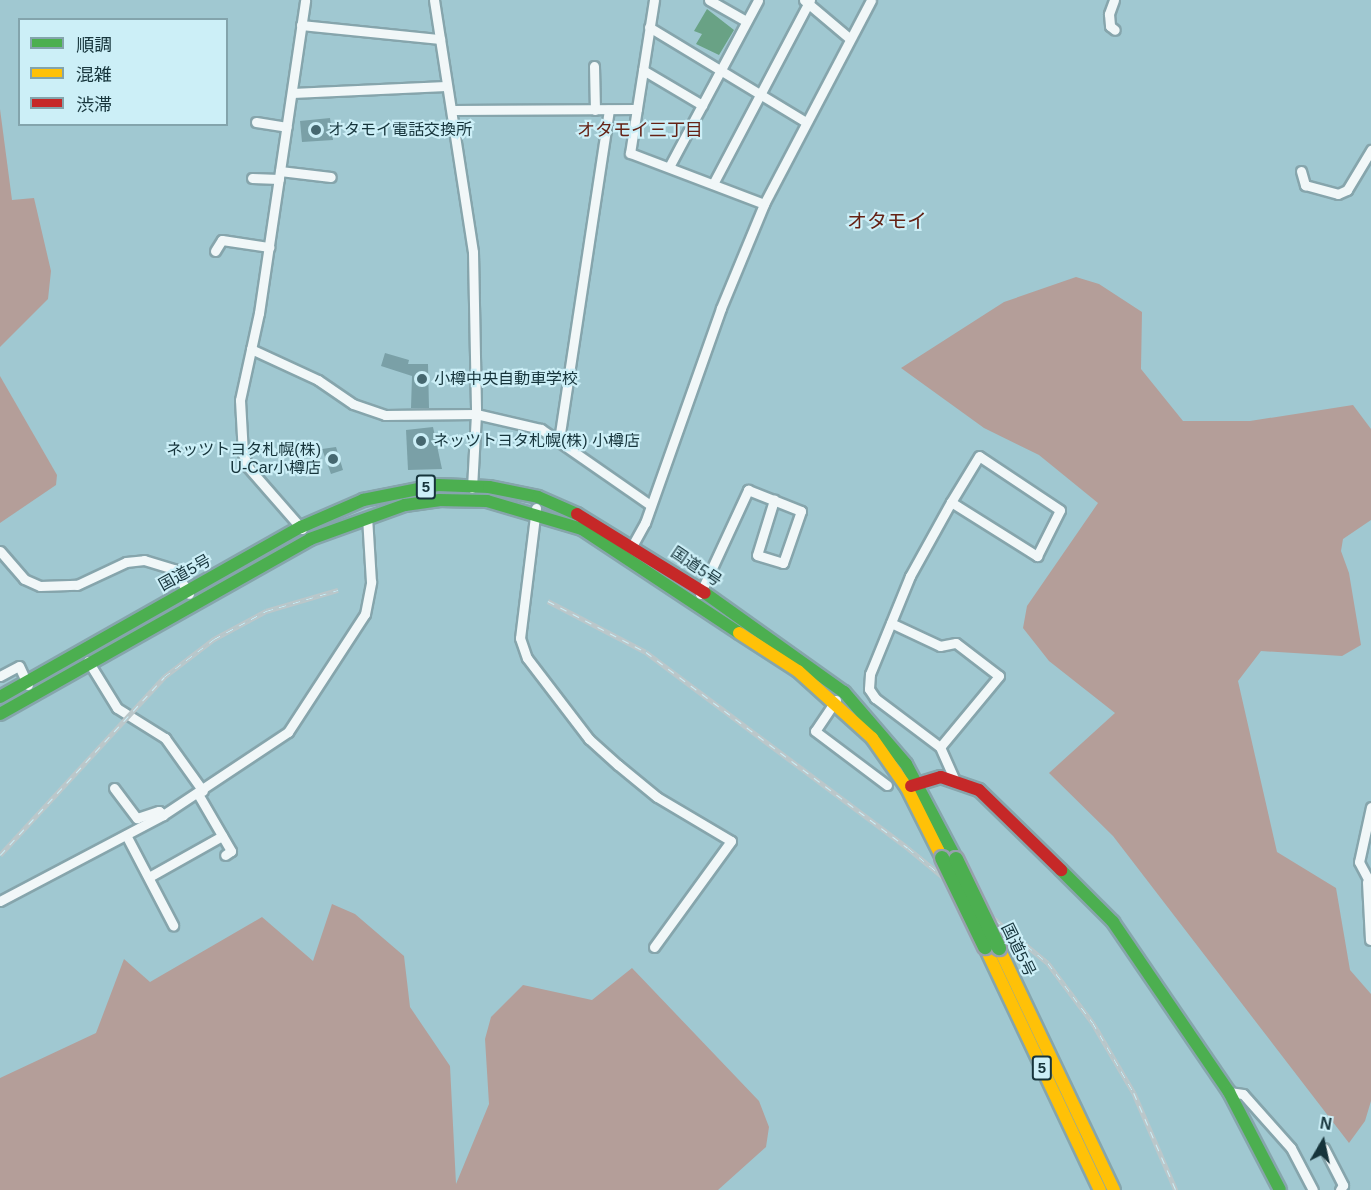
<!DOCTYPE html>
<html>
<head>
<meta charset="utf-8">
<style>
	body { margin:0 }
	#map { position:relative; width:1371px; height:1190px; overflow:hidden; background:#a0c8d1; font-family:Arial,"Noto Sans JP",sans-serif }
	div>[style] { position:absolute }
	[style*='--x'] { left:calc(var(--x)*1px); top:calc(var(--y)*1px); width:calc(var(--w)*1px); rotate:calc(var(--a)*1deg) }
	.forest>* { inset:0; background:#b49e99 }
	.water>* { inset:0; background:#69a285 }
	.building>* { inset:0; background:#7aa0a7 }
	.roads { filter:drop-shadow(2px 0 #86a5ac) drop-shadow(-2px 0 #86a5ac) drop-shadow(0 2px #86a5ac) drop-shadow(0 -2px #86a5ac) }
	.street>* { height:9px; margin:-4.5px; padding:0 4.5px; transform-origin:4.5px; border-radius:4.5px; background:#f1f7f8 }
	.fast>* { height:12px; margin:-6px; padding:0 6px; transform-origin:6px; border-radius:6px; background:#4caf50 }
	.slow>* { height:12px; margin:-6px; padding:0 6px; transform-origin:6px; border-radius:6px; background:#ffc107 }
	.jam>* { height:12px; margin:-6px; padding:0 6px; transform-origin:6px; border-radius:6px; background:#c62828 }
	.rail>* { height:4.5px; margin-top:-2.25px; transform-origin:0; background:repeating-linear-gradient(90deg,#cceff7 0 7px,#bbc7ca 0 14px); box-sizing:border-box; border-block:2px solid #bbc7ca }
	.bridges { filter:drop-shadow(2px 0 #97a0ad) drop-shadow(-2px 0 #97a0ad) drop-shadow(0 2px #97a0ad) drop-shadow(0 -2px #97a0ad) }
	.fast-bridge>* { height:14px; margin:-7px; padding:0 7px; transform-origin:7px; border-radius:7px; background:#4caf50 }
	.dots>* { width:16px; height:16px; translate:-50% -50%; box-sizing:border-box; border:3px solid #cceff7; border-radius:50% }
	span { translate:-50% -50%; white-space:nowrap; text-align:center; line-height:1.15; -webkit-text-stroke:4.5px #cceff7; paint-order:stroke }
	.shield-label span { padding:2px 4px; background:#cceff7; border:2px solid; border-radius:4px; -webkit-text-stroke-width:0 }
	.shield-label { font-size:15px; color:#16343b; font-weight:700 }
	.poi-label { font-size:16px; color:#16343b }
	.left { translate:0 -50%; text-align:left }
	.right { translate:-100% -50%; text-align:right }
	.street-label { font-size:16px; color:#16343b }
	.neighbourhood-label { font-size:18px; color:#652215 }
	.quarter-label { font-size:20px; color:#652215 }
	.legend { position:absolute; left:18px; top:18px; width:210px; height:108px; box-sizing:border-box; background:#cceff7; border:2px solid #83a4ac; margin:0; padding:8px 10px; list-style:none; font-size:18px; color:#16343b }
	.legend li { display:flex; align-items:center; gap:12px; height:30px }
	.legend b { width:30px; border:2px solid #83a4ac }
	.north { position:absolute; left:1293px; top:1112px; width:60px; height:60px; -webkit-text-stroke:4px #cceff7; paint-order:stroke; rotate:9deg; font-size:16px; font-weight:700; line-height:24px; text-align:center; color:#16343b }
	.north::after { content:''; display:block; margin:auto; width:21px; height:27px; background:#16343b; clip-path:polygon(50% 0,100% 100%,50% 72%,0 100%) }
</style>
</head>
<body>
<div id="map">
	<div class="forest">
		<i style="clip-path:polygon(0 109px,12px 200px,34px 198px,51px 271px,48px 299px,0 347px)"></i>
		<i style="clip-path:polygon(1076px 277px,1099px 284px,1142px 312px,1141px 369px,1183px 421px,1250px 421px,1353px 405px,1371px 429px,1371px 520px,1343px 539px,1341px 551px,1349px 573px,1361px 645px,1342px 656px,1261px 651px,1238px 681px,1277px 852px,1336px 888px,1350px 970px,1371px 994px,1371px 1101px,1365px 1121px,1349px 1143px,1113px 836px,1049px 773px,1115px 713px,1049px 661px,1023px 628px,1027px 606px,1098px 503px,1039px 455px,984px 428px,901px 368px,1004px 302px)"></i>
		<i style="clip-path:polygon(0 376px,57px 475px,56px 485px,0 523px)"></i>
		<i style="clip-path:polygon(332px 904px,355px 914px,404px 956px,410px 1007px,450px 1066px,456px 1184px,489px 1104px,485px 1039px,491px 1017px,523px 985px,592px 1000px,632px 968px,759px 1101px,769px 1127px,766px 1147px,718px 1190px,0 1190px,0 1078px,96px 1033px,124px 959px,150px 982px,262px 917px,313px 961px)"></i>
	</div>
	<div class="water">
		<i style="clip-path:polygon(707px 9px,734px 30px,719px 55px,696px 44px,702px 34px,694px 31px)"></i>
	</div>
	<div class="building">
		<i style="clip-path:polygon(330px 118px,333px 140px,302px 142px,300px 121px)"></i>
		<i style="clip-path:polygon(385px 353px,409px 360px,408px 364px,428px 364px,429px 408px,411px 408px,412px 376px,381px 366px)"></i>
		<i style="clip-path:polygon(433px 427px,442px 469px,408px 470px,406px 430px)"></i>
		<i style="clip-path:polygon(336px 447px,343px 470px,331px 474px,322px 449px)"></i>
	</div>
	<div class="roads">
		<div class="street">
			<i style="--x:434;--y:0;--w:255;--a:81.2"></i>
			<i style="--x:473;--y:252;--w:162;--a:88.9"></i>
			<i style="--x:476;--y:414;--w:74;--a:93.1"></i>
			<i style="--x:654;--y:0;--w:155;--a:98.9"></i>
			<i style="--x:630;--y:153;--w:143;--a:20.8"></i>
			<i style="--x:709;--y:0;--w:43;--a:29.6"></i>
			<i style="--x:804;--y:0;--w:57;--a:40.1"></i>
			<i style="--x:1114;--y:0;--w:15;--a:110"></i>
			<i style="--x:1109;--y:14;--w:12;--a:85"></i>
			<i style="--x:1110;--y:26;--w:6;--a:39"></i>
			<i style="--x:301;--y:25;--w:140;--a:5.8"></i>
			<i style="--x:649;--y:27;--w:181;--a:31.2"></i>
			<i style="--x:594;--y:66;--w:44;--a:88.7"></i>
			<i style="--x:643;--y:70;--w:69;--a:30.7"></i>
			<i style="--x:292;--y:93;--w:154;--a:-2.6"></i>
			<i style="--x:452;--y:110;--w:185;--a:-0.3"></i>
			<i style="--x:256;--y:122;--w:31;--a:9"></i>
			<i style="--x:669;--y:167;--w:189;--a:-61.9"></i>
			<i style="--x:280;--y:171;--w:51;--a:6.7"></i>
			<i style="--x:1301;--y:171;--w:15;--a:74"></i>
			<i style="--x:1305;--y:185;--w:34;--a:15"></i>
			<i style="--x:1338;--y:194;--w:10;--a:-24"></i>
			<i style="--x:1347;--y:190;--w:47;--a:-59"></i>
			<i style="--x:252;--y:178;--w:27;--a:2"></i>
			<i style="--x:713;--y:184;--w:208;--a:-62.2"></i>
			<i style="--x:215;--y:251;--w:13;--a:-58"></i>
			<i style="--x:222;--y:240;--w:48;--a:8.5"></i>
			<i style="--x:251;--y:349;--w:74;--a:24.8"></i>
			<i style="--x:318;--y:380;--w:42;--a:34.4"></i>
			<i style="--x:353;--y:404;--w:34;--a:19"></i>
			<i style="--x:385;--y:415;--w:91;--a:-0.6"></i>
			<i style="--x:476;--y:414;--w:67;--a:13"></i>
			<i style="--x:541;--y:429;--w:131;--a:34.8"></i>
			<i style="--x:559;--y:440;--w:334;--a:-81.4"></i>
			<i style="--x:951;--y:502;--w:102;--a:32.1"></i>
			<i style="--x:1037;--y:556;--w:51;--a:-63.4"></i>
			<i style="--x:1060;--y:510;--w:97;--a:-146.3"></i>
			<i style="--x:979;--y:456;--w:54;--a:121.3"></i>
			<i style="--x:951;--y:502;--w:85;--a:119"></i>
			<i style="--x:910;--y:576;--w:106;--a:112.2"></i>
			<i style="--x:870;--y:674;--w:15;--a:94"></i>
			<i style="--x:869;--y:689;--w:11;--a:56"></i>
			<i style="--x:875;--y:698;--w:81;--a:37"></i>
			<i style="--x:940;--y:747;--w:35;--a:66"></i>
			<i style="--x:536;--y:508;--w:131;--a:97"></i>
			<i style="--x:520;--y:638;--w:21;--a:71"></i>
			<i style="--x:527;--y:658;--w:102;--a:52.6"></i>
			<i style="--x:589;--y:739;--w:39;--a:42"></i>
			<i style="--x:618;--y:765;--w:50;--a:39.4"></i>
			<i style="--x:657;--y:797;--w:86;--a:30.7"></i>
			<i style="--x:731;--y:841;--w:131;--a:126"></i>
			<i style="--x:302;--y:529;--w:82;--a:-131.1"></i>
			<i style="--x:248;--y:467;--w:14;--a:-111"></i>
			<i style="--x:243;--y:454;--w:54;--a:-93.2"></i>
			<i style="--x:240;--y:400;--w:89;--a:-77.7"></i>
			<i style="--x:259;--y:313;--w:316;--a:-81.6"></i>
			<i style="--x:631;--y:548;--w:29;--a:-61"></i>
			<i style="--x:645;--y:523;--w:228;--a:-70.5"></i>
			<i style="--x:721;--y:308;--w:113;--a:-67.5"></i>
			<i style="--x:764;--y:204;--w:230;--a:-62.3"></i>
			<i style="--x:0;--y:551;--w:37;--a:49"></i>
			<i style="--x:24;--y:579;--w:17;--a:24"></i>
			<i style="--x:40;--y:586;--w:37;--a:-2"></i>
			<i style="--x:77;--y:585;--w:54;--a:-25.1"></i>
			<i style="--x:126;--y:562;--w:18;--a:-6"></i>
			<i style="--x:144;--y:560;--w:31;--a:17"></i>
			<i style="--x:174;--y:569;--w:29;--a:59"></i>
			<i style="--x:700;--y:594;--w:115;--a:-65.2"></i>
			<i style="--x:748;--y:490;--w:57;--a:21.6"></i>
			<i style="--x:801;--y:511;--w:55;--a:109.1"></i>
			<i style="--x:783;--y:563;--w:27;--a:-163"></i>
			<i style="--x:757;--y:555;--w:58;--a:-72.8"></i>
			<i style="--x:891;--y:623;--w:54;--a:25.1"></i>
			<i style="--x:940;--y:646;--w:16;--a:-11"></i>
			<i style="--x:956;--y:643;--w:54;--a:37.5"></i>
			<i style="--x:999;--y:676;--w:92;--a:129.7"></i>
			<i style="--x:88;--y:661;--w:55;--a:58.3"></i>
			<i style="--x:117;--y:708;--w:57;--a:32"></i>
			<i style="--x:165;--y:738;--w:65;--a:54.4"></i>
			<i style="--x:0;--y:676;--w:21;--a:-28"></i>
			<i style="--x:19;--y:666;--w:21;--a:65"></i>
			<i style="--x:836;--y:700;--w:37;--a:124"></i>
			<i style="--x:815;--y:731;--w:90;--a:36.9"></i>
			<i style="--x:114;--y:788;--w:38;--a:53"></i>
			<i style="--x:137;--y:818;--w:23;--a:-18"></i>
			<i style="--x:159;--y:811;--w:6;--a:45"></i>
			<i style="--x:198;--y:794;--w:66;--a:59.9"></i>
			<i style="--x:231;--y:851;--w:7;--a:146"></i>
			<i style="--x:1371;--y:807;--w:56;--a:102.3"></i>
			<i style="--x:1359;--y:862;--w:26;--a:62"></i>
			<i style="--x:126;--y:835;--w:102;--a:62.4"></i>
			<i style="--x:149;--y:877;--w:84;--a:-29.3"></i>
			<i style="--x:1367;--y:882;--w:58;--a:87"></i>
			<i style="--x:0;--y:901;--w:184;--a:-27.8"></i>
			<i style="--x:163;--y:815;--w:150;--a:-33.6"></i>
			<i style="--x:288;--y:732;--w:141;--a:-56.9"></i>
			<i style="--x:365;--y:614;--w:33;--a:-79"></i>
			<i style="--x:371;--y:582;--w:65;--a:-93.5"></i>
			<i style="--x:1229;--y:1092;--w:14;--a:8"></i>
			<i style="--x:1243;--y:1094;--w:72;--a:48.4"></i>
			<i style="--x:1291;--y:1148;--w:47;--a:62.4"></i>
			<i style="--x:1324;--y:1148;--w:42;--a:62.8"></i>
			<i style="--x:1343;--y:1185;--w:6;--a:121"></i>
		</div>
		<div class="fast">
			<i style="--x:705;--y:593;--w:171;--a:35.5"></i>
			<i style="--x:844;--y:692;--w:95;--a:49.3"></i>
			<i style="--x:906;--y:764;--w:107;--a:62.2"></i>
			<i style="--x:0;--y:697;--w:346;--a:-29.5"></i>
			<i style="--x:301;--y:527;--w:68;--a:-23.5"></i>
			<i style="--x:363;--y:500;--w:76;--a:-11.3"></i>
			<i style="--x:438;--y:485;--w:51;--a:2.2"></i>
			<i style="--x:489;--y:487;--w:50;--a:11.5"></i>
			<i style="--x:538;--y:497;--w:43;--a:23.6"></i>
			<i style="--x:0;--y:714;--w:356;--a:-29.4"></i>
			<i style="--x:310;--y:539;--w:101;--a:-19.7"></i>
			<i style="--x:405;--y:505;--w:34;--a:-8"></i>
			<i style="--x:439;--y:500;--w:48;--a:1.2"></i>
			<i style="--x:487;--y:501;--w:99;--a:16.4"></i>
			<i style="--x:582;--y:529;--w:188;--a:33.5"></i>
			<i style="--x:1061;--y:870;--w:74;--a:45"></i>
			<i style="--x:1113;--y:922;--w:206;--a:55.7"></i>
			<i style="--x:1229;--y:1092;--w:110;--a:62.5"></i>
		</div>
		<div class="slow">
			<i style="--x:739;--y:633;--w:70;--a:32.8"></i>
			<i style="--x:798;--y:671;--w:100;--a:42.2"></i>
			<i style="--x:872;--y:738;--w:61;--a:55"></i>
			<i style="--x:907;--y:788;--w:78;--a:63.4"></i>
			<i style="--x:985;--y:947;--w:269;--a:64.7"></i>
			<i style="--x:999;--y:948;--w:268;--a:64.6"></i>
		</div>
		<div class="jam">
			<i style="--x:577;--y:514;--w:150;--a:31.7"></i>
			<i style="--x:911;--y:786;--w:31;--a:-17"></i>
			<i style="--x:941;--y:777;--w:40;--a:18.9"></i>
			<i style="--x:979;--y:790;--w:115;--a:44.3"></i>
		</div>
	</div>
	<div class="rail">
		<i style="--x:548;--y:601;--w:110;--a:27.5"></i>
		<i style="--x:646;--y:652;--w:327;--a:36.8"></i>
		<i style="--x:908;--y:848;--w:181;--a:39.4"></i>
		<i style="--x:1048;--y:963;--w:75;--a:53.1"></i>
		<i style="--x:1093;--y:1023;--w:81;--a:59.6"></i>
		<i style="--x:1134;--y:1093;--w:106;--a:66.6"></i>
		<i style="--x:0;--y:855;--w:242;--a:-47.3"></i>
		<i style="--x:164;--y:677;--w:63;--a:-37.2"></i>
		<i style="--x:214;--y:639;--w:59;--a:-28.3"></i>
		<i style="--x:266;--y:611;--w:75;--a:-16.3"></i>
	</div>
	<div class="bridges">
		<div class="fast-bridge">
			<i style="--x:942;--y:858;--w:99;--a:64.2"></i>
			<i style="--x:956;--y:859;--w:99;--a:64.2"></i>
		</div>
	</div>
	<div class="dots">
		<i style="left:316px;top:130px;background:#466870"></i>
		<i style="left:422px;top:379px;background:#466870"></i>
		<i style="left:421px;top:441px;background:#466870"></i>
		<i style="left:333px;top:459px;background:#466870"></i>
	</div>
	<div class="shield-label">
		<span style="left:426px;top:487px">5</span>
		<span style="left:1042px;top:1068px">5</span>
	</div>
	<div class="poi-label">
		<span class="left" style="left:328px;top:130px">オタモイ電話交換所</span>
		<span class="left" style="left:434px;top:379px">小樽中央自動車学校</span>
		<span class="left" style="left:433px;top:441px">ネッツトヨタ札幌(株) 小樽店</span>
		<span class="right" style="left:321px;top:459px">ネッツトヨタ札幌(株)<br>U-Car小樽店</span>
	</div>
	<div class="street-label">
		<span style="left:696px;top:567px;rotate:34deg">国道5号</span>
		<span style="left:185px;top:573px;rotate:-29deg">国道5号</span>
		<span style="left:1018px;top:950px;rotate:64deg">国道5号</span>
	</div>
	<div class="neighbourhood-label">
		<span style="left:640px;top:130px">オタモイ三丁目</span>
	</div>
	<div class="quarter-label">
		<span style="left:887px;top:221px">オタモイ</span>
	</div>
	<ul class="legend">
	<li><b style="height:8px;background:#4caf50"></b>順調</li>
	<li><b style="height:8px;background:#ffc107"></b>混雑</li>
	<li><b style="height:8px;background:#c62828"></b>渋滞</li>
	</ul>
	<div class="north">N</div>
</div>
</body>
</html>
